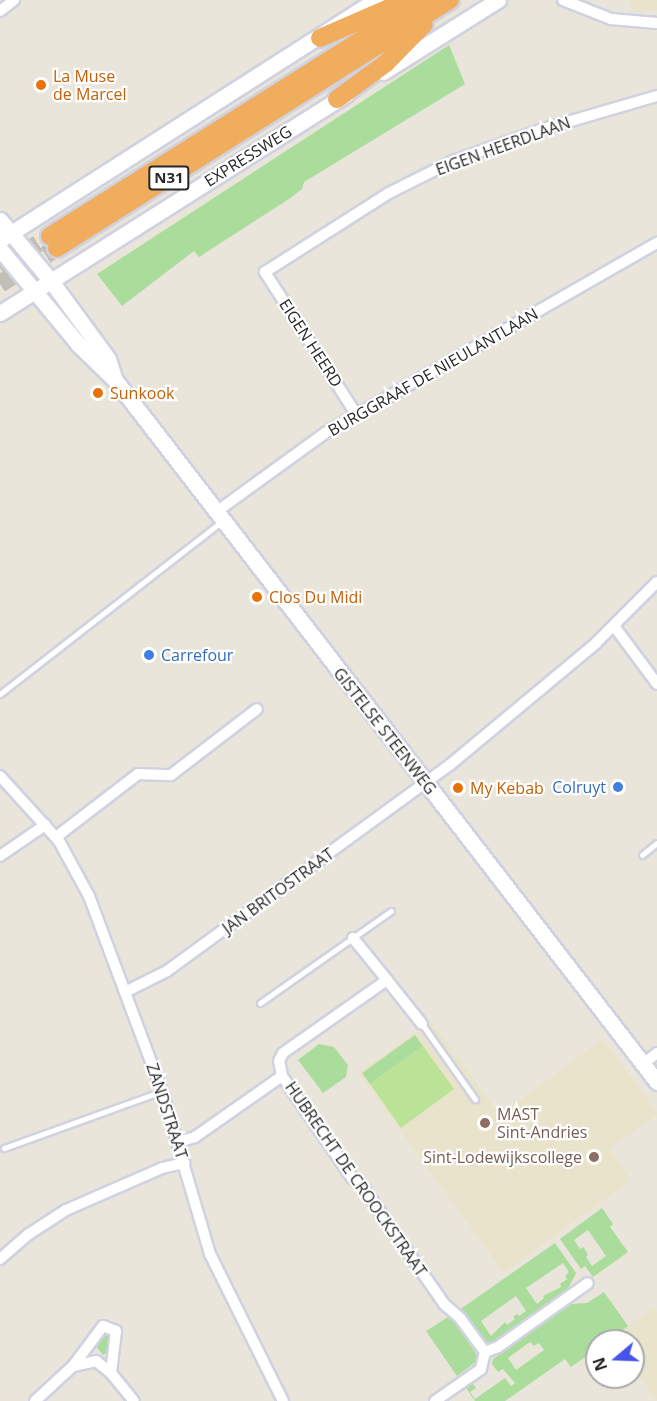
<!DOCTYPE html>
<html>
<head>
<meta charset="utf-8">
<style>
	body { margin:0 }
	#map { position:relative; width:657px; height:1401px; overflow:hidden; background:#e9e5db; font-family:"Open Sans",sans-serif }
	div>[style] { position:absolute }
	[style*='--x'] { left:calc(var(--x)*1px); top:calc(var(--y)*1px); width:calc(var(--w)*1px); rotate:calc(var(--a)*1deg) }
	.education>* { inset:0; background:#eae3cb }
	.green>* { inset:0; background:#aadc9b }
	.pitch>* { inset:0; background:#bbe397 }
	.highway-tunnel>* { height:18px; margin-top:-9px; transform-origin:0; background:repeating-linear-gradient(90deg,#c2bfb7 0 18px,transparent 0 27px) }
	.roads { filter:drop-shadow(2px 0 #d0d2e0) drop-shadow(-2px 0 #d0d2e0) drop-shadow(0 2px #d0d2e0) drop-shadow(0 -2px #d0d2e0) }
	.lane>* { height:5px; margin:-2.5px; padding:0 2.5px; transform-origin:2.5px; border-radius:2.5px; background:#fff }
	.street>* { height:10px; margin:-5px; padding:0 5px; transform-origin:5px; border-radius:5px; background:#fff }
	.secondary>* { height:15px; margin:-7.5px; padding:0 7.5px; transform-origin:7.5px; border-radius:7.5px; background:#fff }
	.highway>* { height:18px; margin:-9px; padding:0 9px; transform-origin:9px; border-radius:9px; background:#f1ad5e }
	.dots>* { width:16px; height:16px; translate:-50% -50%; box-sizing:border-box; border:3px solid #fff; border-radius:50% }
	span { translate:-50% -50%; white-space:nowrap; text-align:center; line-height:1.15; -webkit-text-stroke:4.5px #fff; paint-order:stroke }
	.shield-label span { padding:2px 4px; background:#fff; border:2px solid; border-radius:4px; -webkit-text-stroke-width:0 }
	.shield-label { font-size:15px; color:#282828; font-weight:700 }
	.food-label { font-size:16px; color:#c56008 }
	.left { translate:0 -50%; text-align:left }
	.street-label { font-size:16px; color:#282828 }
	.shop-label { font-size:16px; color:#366cbe }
	.right { translate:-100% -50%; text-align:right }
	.education-label { font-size:16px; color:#785e54 }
	.north { position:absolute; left:585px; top:1329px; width:60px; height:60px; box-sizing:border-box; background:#fff; border:2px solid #a9a9a9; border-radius:50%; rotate:251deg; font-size:16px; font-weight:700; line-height:24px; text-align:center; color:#282828 }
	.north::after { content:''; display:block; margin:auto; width:21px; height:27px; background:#4654eb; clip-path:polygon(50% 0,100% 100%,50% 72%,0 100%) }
</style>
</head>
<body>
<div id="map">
	<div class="education">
		<i style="clip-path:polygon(631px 0,657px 0,657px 10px,629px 11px)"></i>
		<i style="clip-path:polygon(431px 1021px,500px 1115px,603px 1039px,657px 1112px,657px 1115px,609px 1149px,631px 1180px,504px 1273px,358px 1073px)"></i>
		<i style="clip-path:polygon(654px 1308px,657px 1312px,657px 1400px,633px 1369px,633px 1341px,613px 1341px,611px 1338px)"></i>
	</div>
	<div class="green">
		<i style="clip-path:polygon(449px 45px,465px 84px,304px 182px,302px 189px,289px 199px,199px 257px,194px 251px,122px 306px,97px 274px)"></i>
		<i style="clip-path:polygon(415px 1035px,423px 1046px,370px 1084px,362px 1073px)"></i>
		<i style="clip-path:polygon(319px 1044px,334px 1047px,348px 1065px,346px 1077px,323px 1093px,298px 1060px)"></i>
		<i style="clip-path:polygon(evenodd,602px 1208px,613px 1224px,610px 1227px,628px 1252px,593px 1277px,585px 1266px,581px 1269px,560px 1239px,602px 1208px,588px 1230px,606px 1256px,592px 1266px,586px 1257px,588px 1255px,586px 1251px,583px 1247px,580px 1249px,574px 1240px,588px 1230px)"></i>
		<i style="clip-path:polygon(evenodd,555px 1243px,576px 1273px,568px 1289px,491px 1343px,484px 1341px,459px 1310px,555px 1243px,563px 1263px,569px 1272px,565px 1276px,567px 1279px,560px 1284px,561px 1287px,543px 1296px,544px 1298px,537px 1304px,526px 1288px,563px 1263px,555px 1243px,516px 1296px,526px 1311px,519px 1316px,517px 1314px,513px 1317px,515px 1319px,507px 1325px,505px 1322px,491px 1336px,481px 1321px,516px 1296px)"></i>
		<i style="clip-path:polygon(evenodd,604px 1292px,628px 1326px,608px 1341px,597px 1341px,597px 1349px,571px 1367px,565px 1359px,505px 1401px,475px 1401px,466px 1388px,472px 1383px,476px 1388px,470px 1392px,475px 1399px,505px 1378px,511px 1386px,515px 1383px,503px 1369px,498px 1372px,492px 1364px,493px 1359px,571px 1304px,587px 1303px,604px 1292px,530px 1342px,534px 1346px,539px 1343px,544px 1350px,516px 1370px,508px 1358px,530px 1342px)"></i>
		<i style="clip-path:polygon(448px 1317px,457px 1325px,478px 1357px,477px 1361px,457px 1376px,426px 1331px)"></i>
		<i style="clip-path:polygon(105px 1334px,110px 1336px,108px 1352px,103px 1355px,95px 1345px)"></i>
	</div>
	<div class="pitch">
		<i style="clip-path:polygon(423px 1046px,454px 1089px,401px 1128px,370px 1084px)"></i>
	</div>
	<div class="highway-tunnel">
		<i style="--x:0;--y:268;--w:59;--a:-32.6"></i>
		<i style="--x:0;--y:284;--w:67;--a:-32.3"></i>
	</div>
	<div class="roads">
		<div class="lane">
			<i style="--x:0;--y:694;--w:280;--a:-37.9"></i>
			<i style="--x:642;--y:855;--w:19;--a:-39"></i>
			<i style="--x:260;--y:1003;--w:160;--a:-35.1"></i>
			<i style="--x:422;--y:1024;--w:92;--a:54.8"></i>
			<i style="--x:4;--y:1148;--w:168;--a:-19.8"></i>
		</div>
		<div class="street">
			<i style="--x:563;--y:0;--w:52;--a:21.6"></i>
			<i style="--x:611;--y:19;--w:46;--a:5"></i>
			<i style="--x:0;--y:11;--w:18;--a:-38"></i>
			<i style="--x:356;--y:414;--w:169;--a:-122.7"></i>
			<i style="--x:265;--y:272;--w:147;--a:-32.5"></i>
			<i style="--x:389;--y:193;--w:72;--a:-26.6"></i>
			<i style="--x:453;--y:161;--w:92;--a:-19.6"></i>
			<i style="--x:540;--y:130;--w:122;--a:-16.2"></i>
			<i style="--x:216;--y:512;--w:135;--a:-35.9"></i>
			<i style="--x:325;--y:433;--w:383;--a:-29.8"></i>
			<i style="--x:614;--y:626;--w:72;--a:53.4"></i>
			<i style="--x:0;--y:776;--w:88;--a:47.8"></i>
			<i style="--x:59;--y:841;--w:63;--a:61.4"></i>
			<i style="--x:89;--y:896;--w:208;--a:69.5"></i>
			<i style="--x:162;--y:1091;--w:170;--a:73.6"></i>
			<i style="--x:210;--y:1254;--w:164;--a:63.6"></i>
			<i style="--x:56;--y:837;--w:103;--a:-37.5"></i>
			<i style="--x:138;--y:774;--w:33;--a:2"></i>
			<i style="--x:171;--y:775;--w:108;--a:-37.5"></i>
			<i style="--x:0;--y:856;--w:55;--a:-34.6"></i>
			<i style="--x:353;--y:938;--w:54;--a:51"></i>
			<i style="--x:125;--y:992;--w:47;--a:-26.6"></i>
			<i style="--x:167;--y:971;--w:351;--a:-36.1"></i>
			<i style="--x:451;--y:764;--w:189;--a:-39.8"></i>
			<i style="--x:596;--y:643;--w:86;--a:-45"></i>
			<i style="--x:643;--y:1064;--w:18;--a:-38"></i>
			<i style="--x:282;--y:1076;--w:15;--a:-101"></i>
			<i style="--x:279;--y:1061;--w:9;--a:-63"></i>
			<i style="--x:283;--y:1053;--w:127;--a:-35.1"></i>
			<i style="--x:387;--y:980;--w:56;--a:51.5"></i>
			<i style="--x:178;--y:1142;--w:18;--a:-16"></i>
			<i style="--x:195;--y:1137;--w:106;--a:-35"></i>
			<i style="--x:282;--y:1076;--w:124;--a:55.5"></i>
			<i style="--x:352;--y:1178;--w:9;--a:32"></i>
			<i style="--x:360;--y:1183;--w:147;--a:55.2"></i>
			<i style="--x:444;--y:1304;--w:21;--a:41"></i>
			<i style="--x:460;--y:1318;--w:42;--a:53.7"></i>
			<i style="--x:0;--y:1259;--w:38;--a:-41"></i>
			<i style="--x:29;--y:1234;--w:44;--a:-33"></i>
			<i style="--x:66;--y:1210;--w:105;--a:-23.6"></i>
			<i style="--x:162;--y:1168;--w:23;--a:-13"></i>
			<i style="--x:73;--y:1366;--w:24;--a:-12"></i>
			<i style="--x:96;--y:1361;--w:19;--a:39"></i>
			<i style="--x:35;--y:1401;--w:52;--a:-42.6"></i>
			<i style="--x:73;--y:1366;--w:50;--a:-53.1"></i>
			<i style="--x:103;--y:1326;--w:14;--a:21"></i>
			<i style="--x:116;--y:1331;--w:42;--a:96.8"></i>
			<i style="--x:111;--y:1373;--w:36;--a:51"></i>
			<i style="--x:435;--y:1401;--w:56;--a:-34.8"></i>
			<i style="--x:481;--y:1369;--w:17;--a:-77"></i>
			<i style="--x:485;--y:1352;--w:14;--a:-21"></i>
			<i style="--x:498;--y:1347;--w:110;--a:-35.4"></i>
		</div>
		<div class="secondary">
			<i style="--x:383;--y:72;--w:136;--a:-32.1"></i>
			<i style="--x:0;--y:220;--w:80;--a:50.1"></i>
			<i style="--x:51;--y:281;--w:97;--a:53.8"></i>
			<i style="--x:108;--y:359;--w:22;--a:72"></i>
			<i style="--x:0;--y:240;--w:446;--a:-32.6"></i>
			<i style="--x:0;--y:249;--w:123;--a:50.6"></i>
			<i style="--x:78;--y:344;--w:52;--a:44.2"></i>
			<i style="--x:115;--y:380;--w:887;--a:52.33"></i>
			<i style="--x:0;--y:313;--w:410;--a:-32.3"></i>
		</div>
		<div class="highway">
			<i style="--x:320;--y:38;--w:96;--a:-23.4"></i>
			<i style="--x:337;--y:99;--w:61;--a:-36.3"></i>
			<i style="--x:386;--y:63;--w:54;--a:-45.7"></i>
			<i style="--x:50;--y:236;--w:443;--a:-32.2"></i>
			<i style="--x:57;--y:248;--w:465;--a:-32.3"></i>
		</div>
	</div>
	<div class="dots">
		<i style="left:41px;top:85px;background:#e8710a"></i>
		<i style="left:98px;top:393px;background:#e8710a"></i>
		<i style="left:257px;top:597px;background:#e8710a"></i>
		<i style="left:149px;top:655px;background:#3f7fe0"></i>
		<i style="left:618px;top:787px;background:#3f7fe0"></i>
		<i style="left:458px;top:788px;background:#e8710a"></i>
		<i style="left:485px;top:1123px;background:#8d6e63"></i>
		<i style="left:594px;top:1157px;background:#8d6e63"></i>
	</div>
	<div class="shield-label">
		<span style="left:169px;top:178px">N31</span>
	</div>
	<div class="food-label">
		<span class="left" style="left:53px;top:85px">La Muse<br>de Marcel</span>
		<span class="left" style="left:110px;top:393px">Sunkook</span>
		<span class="left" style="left:269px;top:597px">Clos Du Midi</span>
		<span class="left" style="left:470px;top:788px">My Kebab</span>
	</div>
	<div class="street-label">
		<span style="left:503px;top:146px;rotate:-20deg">EIGEN HEERDLAAN</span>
		<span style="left:248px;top:156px;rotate:-32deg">EXPRESSWEG</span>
		<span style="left:311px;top:343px;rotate:57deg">EIGEN HEERD</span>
		<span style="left:433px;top:372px;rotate:-30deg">BURGGRAAF DE NIEULANTLAAN</span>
		<span style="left:385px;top:731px;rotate:52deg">GISTELSE STEENWEG</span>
		<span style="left:278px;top:891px;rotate:-36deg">JAN BRITOSTRAAT</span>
		<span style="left:167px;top:1111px;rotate:72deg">ZANDSTRAAT</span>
		<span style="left:356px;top:1179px;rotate:55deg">HUBRECHT DE CROOCKSTRAAT</span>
	</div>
	<div class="shop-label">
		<span class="left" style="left:161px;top:655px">Carrefour</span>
		<span class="right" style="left:606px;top:787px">Colruyt</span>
	</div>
	<div class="education-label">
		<span class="left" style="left:497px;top:1123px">MAST<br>Sint-Andries</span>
		<span class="right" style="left:582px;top:1157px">Sint-Lodewijkscollege</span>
	</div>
	<div class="north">N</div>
</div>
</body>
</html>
